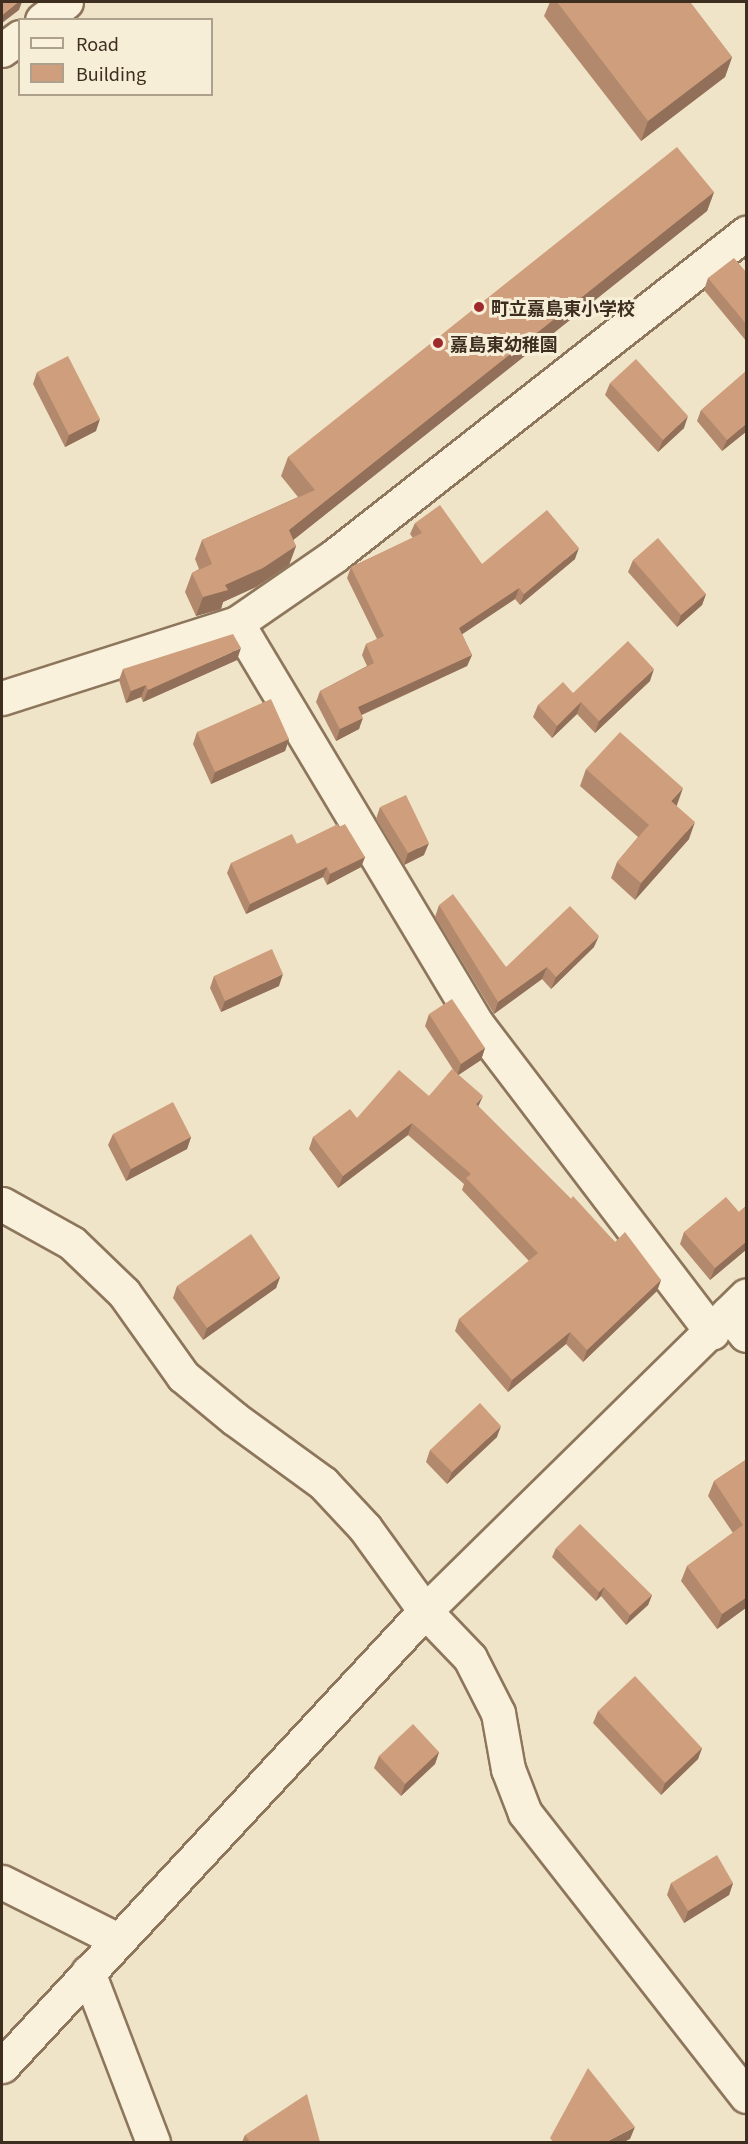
<!DOCTYPE html>
<html>
<head>
<meta charset="utf-8">
<style>
	body { margin:0 }
	#map { position:relative; width:748px; height:2144px; overflow:hidden; background:#f0e4c8; font-family:Georgia,"Noto Sans JP",serif }
	div>[style] { position:absolute }
	[style*='--x'] { left:calc(var(--x)*1px); top:calc(var(--y)*1px); width:calc(var(--w)*1px); rotate:calc(var(--a)*1deg) }
	.roads { filter:drop-shadow(2px 0 #8d765c) drop-shadow(-2px 0 #8d765c) drop-shadow(0 2px #8d765c) drop-shadow(0 -2px #8d765c) }
	.minor>* { height:33px; margin:-16.5px; padding:0 16.5px; transform-origin:16.5px; border-radius:16.5px; background:#faf1dc }
	.wall>* { inset:0; background:#b2896c }
	.shaded-wall>* { inset:0; background:#916f58 }
	.building>* { inset:0; background:#cf9f7d }
	.dots>* { width:16px; height:16px; translate:-50% -50%; box-sizing:border-box; border:3px solid #f7eed8; border-radius:50% }
	span { translate:-50% -50%; white-space:nowrap; text-align:center; line-height:1.15; -webkit-text-stroke:6px #f7eed8; paint-order:stroke }
	.poi-label { font-size:18px; color:#3d2e20; font-weight:700 }
	.left { translate:0 -50%; text-align:left }
	.frame { position:absolute; inset:0; border:3px solid #3d2e20; pointer-events:none }
	.legend { position:absolute; left:18px; top:18px; width:195px; height:78px; box-sizing:border-box; background:#f7eed8; border:2px solid #ada18e; margin:0; padding:8px 10px; list-style:none; font-size:18px; color:#3d2e20 }
	.legend li { display:flex; align-items:center; gap:12px; height:30px }
	.legend b { width:30px; border:2px solid #ada18e }
</style>
</head>
<body>
<div id="map">
	<div class="roads">
		<div class="minor">
			<i style="--x:42;--y:20;--w:30;--a:-37"></i>
			<i style="--x:2;--y:50;--w:22;--a:-36"></i>
			<i style="--x:237;--y:623;--w:467;--a:59.1"></i>
			<i style="--x:477;--y:1024;--w:388;--a:52.7"></i>
			<i style="--x:2;--y:698;--w:247;--a:-17.7"></i>
			<i style="--x:237;--y:623;--w:118;--a:-34.6"></i>
			<i style="--x:334;--y:556;--w:524;--a:-38.1"></i>
			<i style="--x:2;--y:1204;--w:80;--a:29.1"></i>
			<i style="--x:72;--y:1243;--w:72;--a:43.9"></i>
			<i style="--x:124;--y:1293;--w:102;--a:54.6"></i>
			<i style="--x:183;--y:1376;--w:67;--a:39.6"></i>
			<i style="--x:235;--y:1419;--w:109;--a:36"></i>
			<i style="--x:323;--y:1483;--w:62;--a:47"></i>
			<i style="--x:365;--y:1528;--w:102;--a:54.1"></i>
			<i style="--x:425;--y:1611;--w:65;--a:46.2"></i>
			<i style="--x:470;--y:1658;--w:62;--a:63"></i>
			<i style="--x:498;--y:1713;--w:57;--a:79.9"></i>
			<i style="--x:508;--y:1769;--w:47;--a:68.9"></i>
			<i style="--x:525;--y:1813;--w:359;--a:52"></i>
			<i style="--x:728;--y:1313;--w:28;--a:51"></i>
			<i style="--x:2;--y:1882;--w:130;--a:26.6"></i>
			<i style="--x:88;--y:1972;--w:182;--a:69.1"></i>
			<i style="--x:2;--y:2066;--w:621;--a:-47.09"></i>
			<i style="--x:425;--y:1611;--w:450;--a:-44.5"></i>
		</div>
	</div>
	<div class="wall">
		<i style="clip-path:polygon(550px 2px,690px 2px,732px 57px,725px 77px,641px 141px,544px 16px)"></i>
		<i style="clip-path:polygon(714px 192px,707px 211px,293px 540px,296px 546px,289px 565px,256px 587px,223px 602px,221px 609px,196px 616px,185px 592px,192px 573px,199px 569px,195px 559px,202px 540px,298px 497px,281px 476px,288px 457px)"></i>
		<i style="clip-path:polygon(747px 273px,747px 342px,704px 290px,708px 278px)"></i>
		<i style="clip-path:polygon(37px 372px,96px 431px,65px 447px,33px 384px)"></i>
		<i style="clip-path:polygon(610px 383px,684px 428px,658px 452px,605px 395px)"></i>
		<i style="clip-path:polygon(701px 410px,747px 431px,722px 451px,697px 421px)"></i>
		<i style="clip-path:polygon(415px 523px,482px 564px,575px 559px,520px 605px,515px 599px,462px 634px,472px 655px,467px 666px,362px 715px,359px 729px,336px 741px,316px 702px,320px 691px,367px 666px,362px 655px,366px 644px,377px 639px,347px 578px,351px 567px,413px 538px,410px 534px)"></i>
		<i style="clip-path:polygon(633px 560px,706px 594px,702px 605px,677px 627px,628px 572px)"></i>
		<i style="clip-path:polygon(237px 660px,143px 702px,141px 697px,126px 703px,119px 680px,123px 669px)"></i>
		<i style="clip-path:polygon(650px 681px,595px 733px,577px 714px,552px 738px,533px 717px,538px 705px,573px 693px)"></i>
		<i style="clip-path:polygon(197px 732px,289px 739px,285px 751px,211px 784px,193px 744px)"></i>
		<i style="clip-path:polygon(586px 769px,677px 805px,676px 806px,689px 839px,635px 900px,611px 878px,617px 862px,638px 837px,580px 786px)"></i>
		<i style="clip-path:polygon(380px 807px,424px 855px,404px 865px,376px 819px)"></i>
		<i style="clip-path:polygon(339px 827px,365px 857px,361px 867px,327px 885px,323px 877px,246px 914px,227px 873px,231px 863px,297px 844px)"></i>
		<i style="clip-path:polygon(439px 905px,506px 967px,594px 947px,551px 989px,542px 979px,494px 1014px,435px 917px)"></i>
		<i style="clip-path:polygon(214px 976px,279px 986px,221px 1012px,210px 988px)"></i>
		<i style="clip-path:polygon(429px 1014px,485px 1048px,481px 1060px,458px 1075px,479px 1107px,571px 1199px,615px 1242px,661px 1280px,657px 1291px,583px 1362px,566px 1344px,508px 1392px,455px 1331px,459px 1319px,529px 1261px,462px 1190px,464px 1184px,408px 1135px,338px 1188px,309px 1149px,313px 1137px,357px 1118px,429px 1096px,454px 1071px,425px 1026px)"></i>
		<i style="clip-path:polygon(113px 1134px,191px 1137px,187px 1149px,126px 1181px,108px 1145px)"></i>
		<i style="clip-path:polygon(747px 1205px,747px 1249px,710px 1280px,680px 1244px,684px 1232px,739px 1212px)"></i>
		<i style="clip-path:polygon(280px 1277px,276px 1288px,203px 1340px,173px 1298px,177px 1286px)"></i>
		<i style="clip-path:polygon(497px 1437px,447px 1484px,426px 1462px,430px 1450px)"></i>
		<i style="clip-path:polygon(747px 1459px,747px 1607px,717px 1629px,681px 1581px,687px 1566px,733px 1533px,708px 1496px,714px 1481px)"></i>
		<i style="clip-path:polygon(556px 1548px,652px 1595px,648px 1605px,626px 1625px,601px 1596px,596px 1601px,552px 1557px)"></i>
		<i style="clip-path:polygon(598px 1711px,702px 1748px,698px 1759px,661px 1795px,593px 1723px)"></i>
		<i style="clip-path:polygon(439px 1752px,435px 1764px,401px 1796px,374px 1768px,379px 1756px)"></i>
		<i style="clip-path:polygon(671px 1883px,733px 1883px,729px 1895px,684px 1923px,667px 1895px)"></i>
		<i style="clip-path:polygon(245px 2135px,320px 2142px,242px 2142px)"></i>
	</div>
	<div class="shaded-wall">
		<i style="clip-path:polygon(18px 2px,22px 2px,19px 10px,2px 23px,2px 15px)"></i>
		<i style="clip-path:polygon(732px 57px,725px 77px,641px 141px,648px 121px)"></i>
		<i style="clip-path:polygon(714px 192px,707px 211px,282px 549px,289px 530px)"></i>
		<i style="clip-path:polygon(688px 416px,684px 428px,658px 452px,663px 440px)"></i>
		<i style="clip-path:polygon(100px 419px,96px 431px,65px 447px,69px 435px)"></i>
		<i style="clip-path:polygon(747px 423px,747px 431px,722px 451px,727px 440px)"></i>
		<i style="clip-path:polygon(296px 546px,289px 565px,256px 587px,223px 602px,221px 609px,196px 616px,203px 597px)"></i>
		<i style="clip-path:polygon(579px 548px,575px 559px,520px 605px,524px 594px)"></i>
		<i style="clip-path:polygon(519px 588px,515px 599px,455px 639px,459px 628px)"></i>
		<i style="clip-path:polygon(706px 594px,702px 605px,677px 627px,681px 615px)"></i>
		<i style="clip-path:polygon(241px 648px,237px 660px,143px 702px,148px 690px)"></i>
		<i style="clip-path:polygon(472px 655px,467px 666px,354px 718px,358px 707px)"></i>
		<i style="clip-path:polygon(654px 669px,650px 681px,595px 733px,599px 721px)"></i>
		<i style="clip-path:polygon(146px 685px,141px 697px,126px 703px,131px 691px)"></i>
		<i style="clip-path:polygon(581px 702px,577px 714px,552px 738px,557px 726px)"></i>
		<i style="clip-path:polygon(363px 718px,359px 729px,336px 741px,340px 729px)"></i>
		<i style="clip-path:polygon(289px 739px,285px 751px,211px 784px,215px 772px)"></i>
		<i style="clip-path:polygon(683px 788px,677px 805px,665px 818px,671px 801px)"></i>
		<i style="clip-path:polygon(695px 822px,689px 839px,635px 900px,641px 883px)"></i>
		<i style="clip-path:polygon(429px 843px,424px 855px,404px 865px,408px 853px)"></i>
		<i style="clip-path:polygon(365px 857px,361px 867px,327px 885px,330px 874px)"></i>
		<i style="clip-path:polygon(327px 867px,323px 877px,246px 914px,250px 904px)"></i>
		<i style="clip-path:polygon(599px 936px,594px 947px,551px 989px,556px 977px)"></i>
		<i style="clip-path:polygon(547px 967px,542px 979px,494px 1014px,498px 1002px)"></i>
		<i style="clip-path:polygon(283px 974px,279px 986px,221px 1012px,225px 1001px)"></i>
		<i style="clip-path:polygon(485px 1048px,481px 1060px,457px 1076px,461px 1064px)"></i>
		<i style="clip-path:polygon(483px 1096px,478px 1107px,476px 1104px)"></i>
		<i style="clip-path:polygon(412px 1123px,408px 1135px,338px 1188px,343px 1176px)"></i>
		<i style="clip-path:polygon(191px 1137px,187px 1149px,126px 1181px,131px 1169px)"></i>
		<i style="clip-path:polygon(747px 1241px,747px 1249px,710px 1280px,715px 1268px)"></i>
		<i style="clip-path:polygon(280px 1277px,276px 1288px,203px 1340px,207px 1328px)"></i>
		<i style="clip-path:polygon(661px 1280px,657px 1291px,583px 1362px,587px 1350px)"></i>
		<i style="clip-path:polygon(570px 1332px,566px 1344px,508px 1392px,512px 1380px)"></i>
		<i style="clip-path:polygon(501px 1426px,497px 1437px,447px 1484px,452px 1472px)"></i>
		<i style="clip-path:polygon(604px 1587px,601px 1596px,596px 1601px,599px 1592px)"></i>
		<i style="clip-path:polygon(652px 1595px,648px 1605px,626px 1625px,630px 1615px)"></i>
		<i style="clip-path:polygon(747px 1597px,747px 1607px,717px 1629px,722px 1614px)"></i>
		<i style="clip-path:polygon(702px 1748px,698px 1759px,661px 1795px,665px 1783px)"></i>
		<i style="clip-path:polygon(439px 1752px,435px 1764px,401px 1796px,405px 1784px)"></i>
		<i style="clip-path:polygon(733px 1883px,729px 1895px,684px 1923px,688px 1911px)"></i>
		<i style="clip-path:polygon(635px 2127px,630px 2139px,624px 2142px,606px 2142px)"></i>
	</div>
	<div class="building">
		<i style="clip-path:polygon(2px 2px,18px 2px,2px 15px)"></i>
		<i style="clip-path:polygon(557px 2px,690px 2px,732px 57px,648px 121px)"></i>
		<i style="clip-path:polygon(677px 147px,714px 192px,289px 530px,296px 546px,263px 568px,225px 585px,228px 590px,203px 597px,192px 573px,212px 564px,202px 540px,315px 490px,288px 457px)"></i>
		<i style="clip-path:polygon(734px 258px,747px 273px,747px 325px,708px 278px)"></i>
		<i style="clip-path:polygon(68px 356px,100px 419px,69px 435px,37px 372px)"></i>
		<i style="clip-path:polygon(636px 359px,688px 416px,663px 440px,610px 383px)"></i>
		<i style="clip-path:polygon(747px 370px,747px 423px,727px 440px,701px 410px)"></i>
		<i style="clip-path:polygon(440px 505px,482px 564px,547px 510px,579px 548px,524px 594px,519px 588px,459px 628px,472px 655px,358px 707px,363px 718px,340px 729px,320px 691px,374px 663px,366px 644px,384px 636px,351px 567px,422px 533px,415px 523px)"></i>
		<i style="clip-path:polygon(658px 538px,706px 594px,681px 615px,633px 560px)"></i>
		<i style="clip-path:polygon(233px 634px,241px 648px,148px 690px,146px 685px,131px 691px,123px 669px)"></i>
		<i style="clip-path:polygon(628px 641px,654px 669px,599px 721px,581px 702px,557px 726px,538px 705px,563px 682px,573px 693px)"></i>
		<i style="clip-path:polygon(271px 699px,289px 739px,215px 772px,197px 732px)"></i>
		<i style="clip-path:polygon(620px 732px,683px 788px,671px 801px,695px 822px,641px 883px,617px 862px,649px 825px,586px 769px)"></i>
		<i style="clip-path:polygon(406px 795px,429px 843px,408px 853px,380px 807px)"></i>
		<i style="clip-path:polygon(338px 824px,339px 827px,345px 824px,365px 857px,330px 874px,327px 867px,250px 904px,231px 863px,292px 834px,297px 844px)"></i>
		<i style="clip-path:polygon(453px 894px,506px 967px,570px 906px,599px 936px,556px 977px,547px 967px,498px 1002px,439px 905px)"></i>
		<i style="clip-path:polygon(272px 949px,283px 974px,225px 1001px,214px 976px)"></i>
		<i style="clip-path:polygon(452px 999px,485px 1048px,461px 1064px,429px 1014px)"></i>
		<i style="clip-path:polygon(452px 1069px,483px 1096px,476px 1104px,571px 1199px,573px 1196px,615px 1242px,625px 1232px,661px 1280px,587px 1350px,570px 1332px,512px 1380px,459px 1319px,538px 1253px,466px 1178px,471px 1174px,412px 1123px,343px 1176px,313px 1137px,350px 1109px,357px 1118px,399px 1070px,429px 1096px)"></i>
		<i style="clip-path:polygon(173px 1102px,191px 1137px,131px 1169px,113px 1134px)"></i>
		<i style="clip-path:polygon(726px 1197px,739px 1212px,747px 1205px,747px 1241px,715px 1268px,684px 1232px)"></i>
		<i style="clip-path:polygon(251px 1234px,280px 1277px,207px 1328px,177px 1286px)"></i>
		<i style="clip-path:polygon(480px 1403px,501px 1426px,452px 1472px,430px 1450px)"></i>
		<i style="clip-path:polygon(747px 1459px,747px 1597px,722px 1614px,687px 1566px,743px 1525px,714px 1481px)"></i>
		<i style="clip-path:polygon(580px 1524px,652px 1595px,630px 1615px,604px 1587px,599px 1592px,556px 1548px)"></i>
		<i style="clip-path:polygon(635px 1676px,702px 1748px,665px 1783px,598px 1711px)"></i>
		<i style="clip-path:polygon(413px 1724px,439px 1752px,405px 1784px,379px 1756px)"></i>
		<i style="clip-path:polygon(717px 1855px,733px 1883px,688px 1911px,671px 1883px)"></i>
		<i style="clip-path:polygon(588px 2068px,635px 2127px,606px 2142px,553px 2142px,550px 2138px)"></i>
		<i style="clip-path:polygon(307px 2094px,320px 2142px,250px 2142px,245px 2135px)"></i>
	</div>
	<div class="dots">
		<i style="left:479px;top:307px;background:#9e2a2b"></i>
		<i style="left:438px;top:343px;background:#9e2a2b"></i>
	</div>
	<div class="poi-label">
		<span class="left" style="left:491px;top:307px">町立嘉島東小学校</span>
		<span class="left" style="left:450px;top:343px">嘉島東幼稚園</span>
	</div>
	<div class="frame"></div>
	<ul class="legend">
	<li><b style="height:8px;background:#faf1dc"></b>Road</li>
	<li><b style="height:16px;background:#cf9f7d"></b>Building</li>
	</ul>
</div>
</body>
</html>
